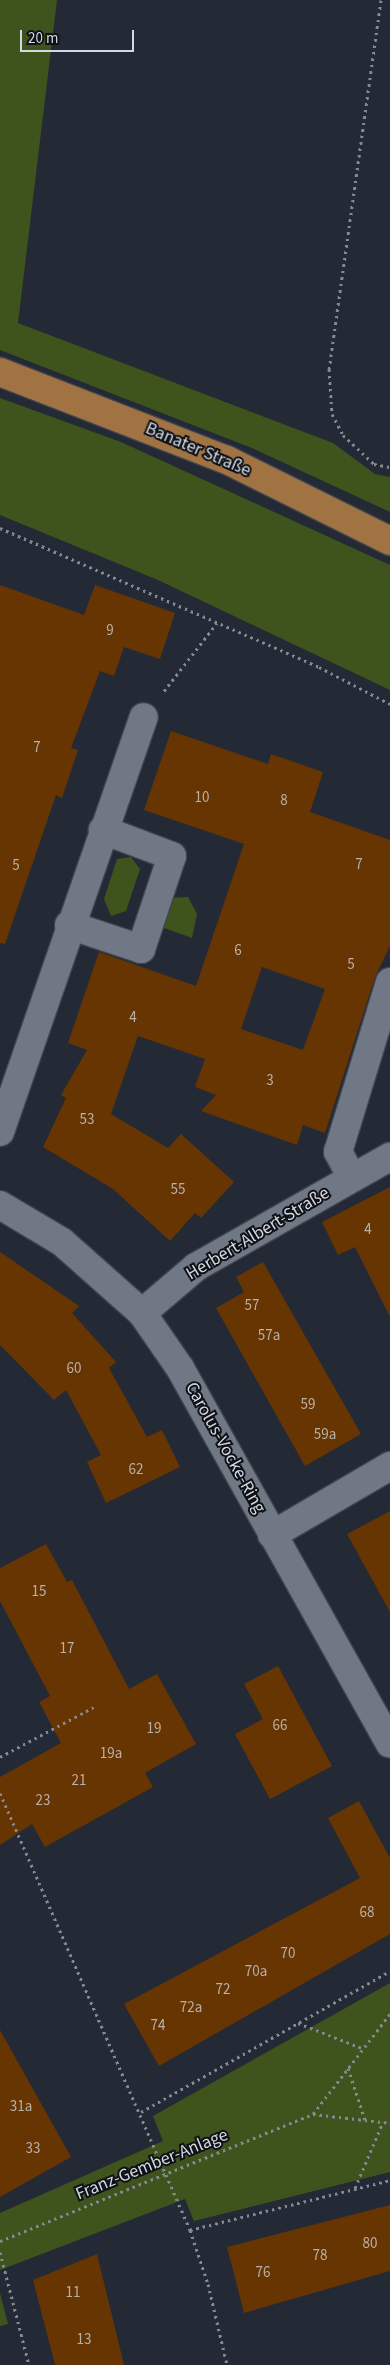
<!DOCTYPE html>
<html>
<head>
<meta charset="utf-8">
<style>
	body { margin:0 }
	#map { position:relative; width:390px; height:2365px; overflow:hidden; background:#232935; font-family:"Source Sans 3",sans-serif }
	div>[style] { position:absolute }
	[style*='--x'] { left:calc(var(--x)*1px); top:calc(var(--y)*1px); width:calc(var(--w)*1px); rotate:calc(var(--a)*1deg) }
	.green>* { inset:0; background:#3f541c }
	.building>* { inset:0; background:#673502 }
	.path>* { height:3px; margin-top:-1.5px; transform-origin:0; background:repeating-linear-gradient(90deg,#848993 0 2.5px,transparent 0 6.5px) }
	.roads { filter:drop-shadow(1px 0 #40454f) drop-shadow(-1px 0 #40454f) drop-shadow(0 1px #40454f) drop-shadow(0 -1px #40454f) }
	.minor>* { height:28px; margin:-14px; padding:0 14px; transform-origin:14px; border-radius:14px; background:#707886 }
	.major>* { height:28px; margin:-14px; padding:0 14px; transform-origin:14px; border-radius:14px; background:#a17342 }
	span { translate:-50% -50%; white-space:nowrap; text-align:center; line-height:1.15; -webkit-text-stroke:4px #0f1117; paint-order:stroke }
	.number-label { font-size:15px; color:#b9b0a9 }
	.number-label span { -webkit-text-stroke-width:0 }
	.street-label { font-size:18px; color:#d4d9e1 }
	.scale { position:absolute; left:20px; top:30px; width:114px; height:22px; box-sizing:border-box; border:2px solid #d4d9e1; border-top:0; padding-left:6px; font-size:15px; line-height:18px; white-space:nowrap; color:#d4d9e1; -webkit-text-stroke:4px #0f1117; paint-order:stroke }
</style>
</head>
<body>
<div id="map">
	<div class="green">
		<i style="clip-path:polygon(0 0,57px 0,18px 323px,333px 443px,375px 474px,390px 477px,390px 512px,252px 448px,0 350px)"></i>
		<i style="clip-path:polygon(0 398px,121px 442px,390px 565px,390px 690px,158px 580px,0 515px)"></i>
		<i style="clip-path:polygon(131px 857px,140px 869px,126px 911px,111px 916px,104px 899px,117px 859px)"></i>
		<i style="clip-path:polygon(188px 897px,197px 914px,192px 938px,153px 924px,167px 898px)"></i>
		<i style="clip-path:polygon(390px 1983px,390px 2172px,194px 2221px,185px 2199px,0 2270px,0 2213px,163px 2141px,153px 2116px)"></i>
		<i style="clip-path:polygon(0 2293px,8px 2324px,0 2326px)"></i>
	</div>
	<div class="building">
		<i style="clip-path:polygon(0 585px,84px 615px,95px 585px,175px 613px,160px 659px,124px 647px,114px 676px,100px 671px,71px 748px,78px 750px,62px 798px,56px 795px,5px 944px,0 943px)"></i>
		<i style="clip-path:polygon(evenodd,171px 731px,268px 764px,271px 754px,323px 772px,310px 812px,390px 840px,390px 946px,375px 977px,325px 1133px,303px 1125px,297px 1145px,201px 1111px,216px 1095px,195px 1087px,205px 1059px,138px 1036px,111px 1114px,168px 1148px,181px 1134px,234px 1182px,201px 1218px,195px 1213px,170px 1241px,113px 1189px,43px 1147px,66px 1098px,61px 1095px,87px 1050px,68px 1043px,99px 952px,196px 986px,244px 844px,144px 810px,171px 731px,262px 967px,325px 989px,303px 1050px,241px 1029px,262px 967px)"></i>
		<i style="clip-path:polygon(390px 1187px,390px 1317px,355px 1247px,338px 1255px,322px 1222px)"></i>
		<i style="clip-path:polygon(0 1252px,79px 1306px,72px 1313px,116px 1362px,109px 1368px,147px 1437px,162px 1430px,180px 1467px,106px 1503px,87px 1462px,101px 1455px,66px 1390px,54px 1400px,0 1345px)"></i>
		<i style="clip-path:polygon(263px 1262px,361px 1434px,305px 1466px,216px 1308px,244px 1292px,236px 1277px)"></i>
		<i style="clip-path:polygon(390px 1511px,390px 1612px,347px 1534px)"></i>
		<i style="clip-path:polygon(46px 1544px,67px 1582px,72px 1580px,129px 1689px,157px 1674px,196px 1744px,145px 1773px,153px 1787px,45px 1847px,32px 1824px,0 1845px,0 1777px,61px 1743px,39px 1702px,50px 1696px,0 1601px,0 1568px)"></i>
		<i style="clip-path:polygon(278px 1666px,332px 1766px,270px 1799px,235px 1734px,263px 1719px,244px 1684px)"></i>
		<i style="clip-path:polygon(359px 1801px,390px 1858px,390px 1934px,159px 2066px,124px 2004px,360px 1878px,328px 1818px)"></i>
		<i style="clip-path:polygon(0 2030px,71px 2157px,0 2197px)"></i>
		<i style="clip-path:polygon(390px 2205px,390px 2271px,244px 2313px,227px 2247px)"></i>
		<i style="clip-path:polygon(97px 2254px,124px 2365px,55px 2365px,33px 2280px)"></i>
	</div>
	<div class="path">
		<i style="--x:381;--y:0;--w:373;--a:98"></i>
		<i style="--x:329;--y:369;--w:45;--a:86.2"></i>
		<i style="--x:332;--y:414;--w:24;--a:62"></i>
		<i style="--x:343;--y:435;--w:42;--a:43.1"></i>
		<i style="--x:374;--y:464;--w:16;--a:11"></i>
		<i style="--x:0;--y:528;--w:348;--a:23.5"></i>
		<i style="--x:319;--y:667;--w:80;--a:27.5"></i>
		<i style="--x:164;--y:691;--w:86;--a:-52.1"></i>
		<i style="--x:0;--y:1757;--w:106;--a:-28"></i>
		<i style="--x:0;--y:1793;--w:477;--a:66.5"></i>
		<i style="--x:190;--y:2230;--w:57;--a:71.6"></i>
		<i style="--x:208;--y:2284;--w:83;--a:76.8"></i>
		<i style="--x:390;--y:2014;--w:126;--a:127.6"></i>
		<i style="--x:313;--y:2114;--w:78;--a:6.7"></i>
		<i style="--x:298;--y:2023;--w:69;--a:21.3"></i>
		<i style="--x:348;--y:2068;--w:55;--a:71.9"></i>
		<i style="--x:141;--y:2112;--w:286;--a:-29.5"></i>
		<i style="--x:355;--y:2188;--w:72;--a:-67"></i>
		<i style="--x:190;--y:2230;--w:206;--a:-14"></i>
		<i style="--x:0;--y:2241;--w:338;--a:-22.1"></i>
		<i style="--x:0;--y:2252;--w:117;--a:75.6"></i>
	</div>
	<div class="roads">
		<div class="minor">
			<i style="--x:69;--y:925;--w:76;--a:18.4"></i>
			<i style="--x:141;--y:949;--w:98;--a:-71.6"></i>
			<i style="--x:172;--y:856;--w:74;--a:-159.4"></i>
			<i style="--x:0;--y:1132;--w:439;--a:-70.9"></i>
			<i style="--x:352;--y:1178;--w:30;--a:-118"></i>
			<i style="--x:338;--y:1152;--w:178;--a:-73"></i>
			<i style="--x:0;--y:1205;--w:72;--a:30.8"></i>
			<i style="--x:62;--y:1242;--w:107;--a:41.6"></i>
			<i style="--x:142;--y:1313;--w:67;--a:55.4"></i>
			<i style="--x:180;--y:1368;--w:430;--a:60.8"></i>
			<i style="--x:142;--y:1313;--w:71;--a:-40.4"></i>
			<i style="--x:196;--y:1267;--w:223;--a:-29.6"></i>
			<i style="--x:272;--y:1535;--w:137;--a:-30.3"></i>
		</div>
		<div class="major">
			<i style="--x:0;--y:372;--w:243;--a:21.2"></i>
			<i style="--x:227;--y:460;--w:182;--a:26.4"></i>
		</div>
	</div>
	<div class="number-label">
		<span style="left:110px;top:631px">9</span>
		<span style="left:37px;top:748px">7</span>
		<span style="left:202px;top:798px">10</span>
		<span style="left:284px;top:801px">8</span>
		<span style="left:359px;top:865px">7</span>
		<span style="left:16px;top:866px">5</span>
		<span style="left:238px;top:951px">6</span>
		<span style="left:351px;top:965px">5</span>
		<span style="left:133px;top:1018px">4</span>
		<span style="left:270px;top:1081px">3</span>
		<span style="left:87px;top:1120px">53</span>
		<span style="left:178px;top:1190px">55</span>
		<span style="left:368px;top:1230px">4</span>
		<span style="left:252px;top:1306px">57</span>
		<span style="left:269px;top:1336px">57a</span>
		<span style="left:74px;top:1369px">60</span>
		<span style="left:308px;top:1405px">59</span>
		<span style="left:325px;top:1435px">59a</span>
		<span style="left:136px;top:1470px">62</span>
		<span style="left:39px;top:1592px">15</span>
		<span style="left:67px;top:1649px">17</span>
		<span style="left:280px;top:1726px">66</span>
		<span style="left:154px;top:1729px">19</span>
		<span style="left:111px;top:1754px">19a</span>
		<span style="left:79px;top:1781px">21</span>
		<span style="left:43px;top:1801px">23</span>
		<span style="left:367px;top:1913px">68</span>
		<span style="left:288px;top:1954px">70</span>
		<span style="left:256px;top:1972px">70a</span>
		<span style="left:223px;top:1990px">72</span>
		<span style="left:191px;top:2008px">72a</span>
		<span style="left:158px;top:2026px">74</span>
		<span style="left:21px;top:2107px">31a</span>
		<span style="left:33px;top:2149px">33</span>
		<span style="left:370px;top:2244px">80</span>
		<span style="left:320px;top:2256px">78</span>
		<span style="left:263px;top:2273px">76</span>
		<span style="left:73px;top:2293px">11</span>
		<span style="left:84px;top:2340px">13</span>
	</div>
	<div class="street-label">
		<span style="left:198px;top:450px;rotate:23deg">Banater Straße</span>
		<span style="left:258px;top:1234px;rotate:-31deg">Herbert-Albert-Straße</span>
		<span style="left:225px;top:1448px;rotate:61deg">Carolus-Vocke-Ring</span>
		<span style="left:152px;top:2165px;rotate:-22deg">Franz-Gember-Anlage</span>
	</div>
	<div class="scale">20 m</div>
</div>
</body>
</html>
